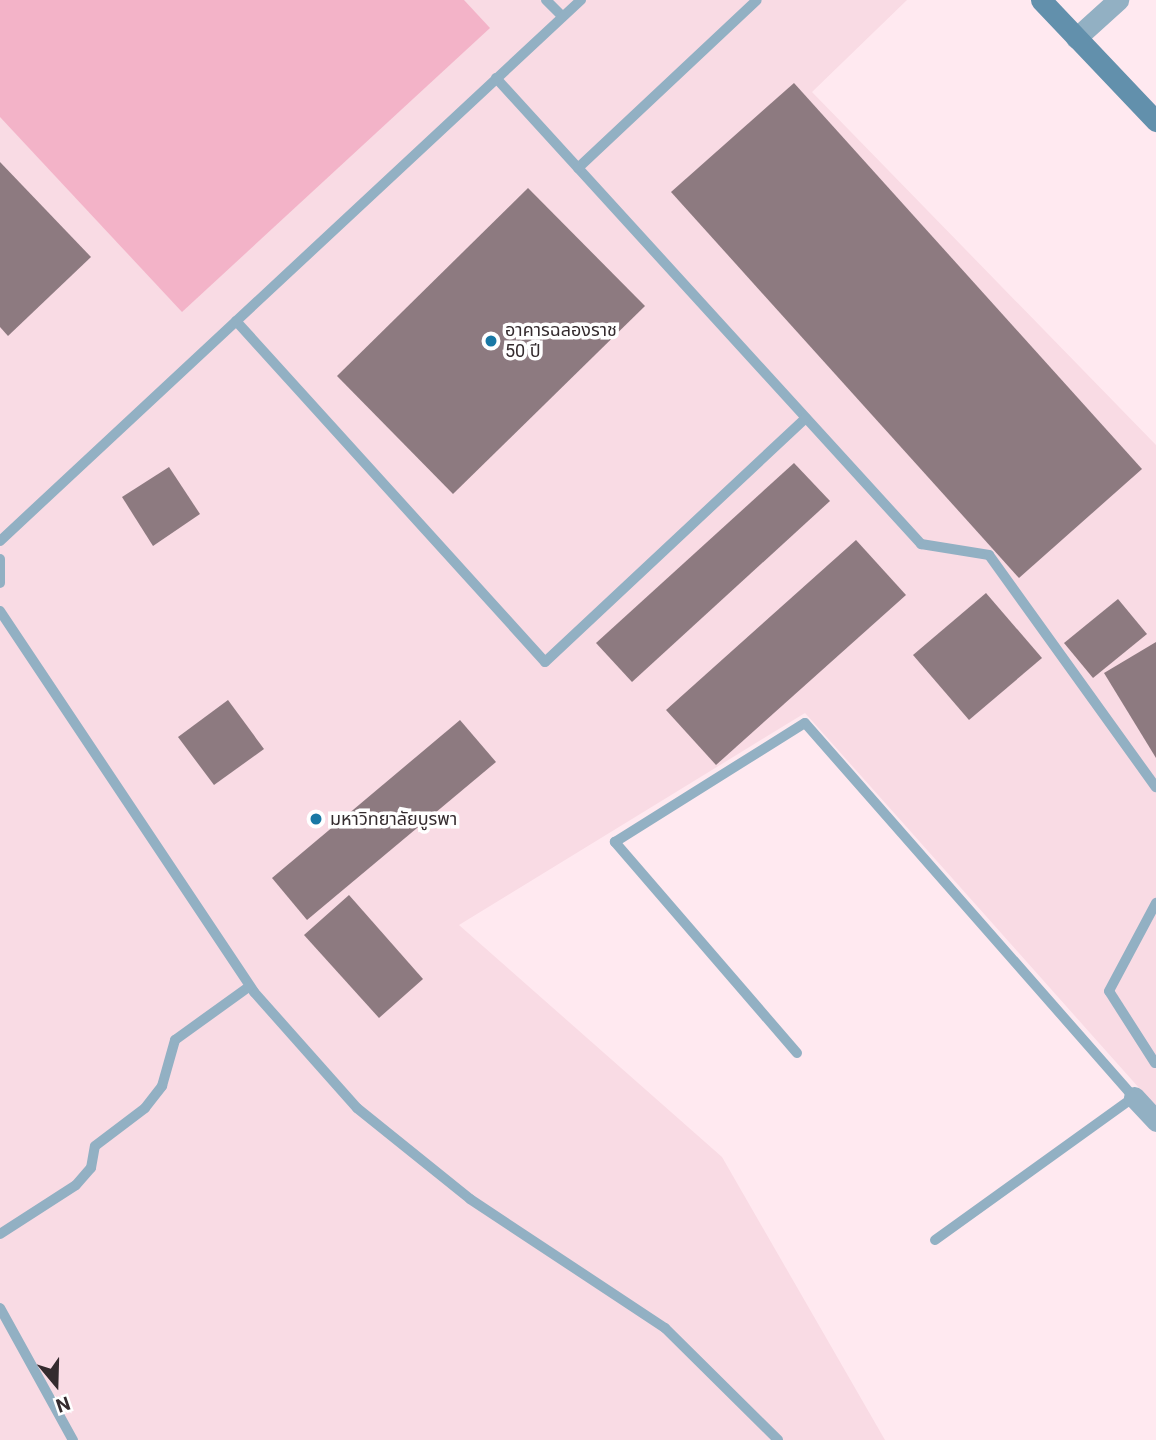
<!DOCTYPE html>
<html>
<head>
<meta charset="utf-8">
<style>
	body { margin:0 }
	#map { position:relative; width:1156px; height:1440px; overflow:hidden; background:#ffe9f0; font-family:Roboto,"Noto Sans Thai",sans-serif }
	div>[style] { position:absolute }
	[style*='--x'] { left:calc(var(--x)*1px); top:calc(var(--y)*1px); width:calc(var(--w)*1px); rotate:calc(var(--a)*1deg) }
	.built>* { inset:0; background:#f9dbe4 }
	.green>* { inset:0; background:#f3b3c8 }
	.building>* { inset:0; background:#8d7a80 }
	.lane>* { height:10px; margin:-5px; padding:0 5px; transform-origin:5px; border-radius:5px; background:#92b0c3 }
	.street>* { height:21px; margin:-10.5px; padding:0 10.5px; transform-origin:10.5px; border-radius:10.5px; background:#92b0c3 }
	.secondary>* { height:21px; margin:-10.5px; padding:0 10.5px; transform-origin:10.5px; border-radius:10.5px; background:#6290ac }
	.dots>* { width:19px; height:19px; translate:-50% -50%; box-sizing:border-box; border:4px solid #fff; border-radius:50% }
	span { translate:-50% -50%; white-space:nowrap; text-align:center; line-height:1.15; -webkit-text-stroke:7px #fff; paint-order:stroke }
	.poi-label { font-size:18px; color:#342b2e }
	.left { translate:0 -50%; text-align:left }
	.north { position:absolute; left:21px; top:1349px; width:70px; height:70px; -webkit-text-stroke:5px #fff; paint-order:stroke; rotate:161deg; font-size:19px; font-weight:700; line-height:28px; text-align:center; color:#342b2e }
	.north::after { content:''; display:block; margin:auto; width:24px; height:32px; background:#342b2e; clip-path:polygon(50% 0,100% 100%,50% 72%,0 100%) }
</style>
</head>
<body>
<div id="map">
	<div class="built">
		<i style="clip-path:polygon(0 0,907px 0,812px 92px,1156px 445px,1156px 1107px,805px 713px,459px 925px,722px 1157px,885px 1440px,0 1440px)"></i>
	</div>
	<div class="green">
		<i style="clip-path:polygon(0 0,464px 0,490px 28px,182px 312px,0 117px)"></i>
	</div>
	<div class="building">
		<i style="clip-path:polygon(794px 83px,1142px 469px,1019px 578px,671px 192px)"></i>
		<i style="clip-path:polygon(0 162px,91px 257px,8px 336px,0 327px)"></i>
		<i style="clip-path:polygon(528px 188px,645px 306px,453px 494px,337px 376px)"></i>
		<i style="clip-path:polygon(794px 463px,830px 501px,632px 682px,596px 643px)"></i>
		<i style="clip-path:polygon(169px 467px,200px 514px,153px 546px,122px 497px)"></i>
		<i style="clip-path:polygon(856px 540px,906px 595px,716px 765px,666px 710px)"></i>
		<i style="clip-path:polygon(986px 593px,1042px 658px,969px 720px,913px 655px)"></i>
		<i style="clip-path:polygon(1118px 599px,1147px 634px,1093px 678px,1064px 643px)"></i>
		<i style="clip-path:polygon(1156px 642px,1156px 758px,1104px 673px)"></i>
		<i style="clip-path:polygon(228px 700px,264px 749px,214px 785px,178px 737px)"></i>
		<i style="clip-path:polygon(460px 720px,496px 762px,307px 920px,272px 878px)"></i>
		<i style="clip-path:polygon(349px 895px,423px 979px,379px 1018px,304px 935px)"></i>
	</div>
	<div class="lane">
		<i style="--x:546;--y:0;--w:23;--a:45"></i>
		<i style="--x:496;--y:78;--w:631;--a:47.63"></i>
		<i style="--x:921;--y:544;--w:69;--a:9.2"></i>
		<i style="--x:989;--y:555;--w:286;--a:54.3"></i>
		<i style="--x:578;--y:168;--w:245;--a:-43.2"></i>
		<i style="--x:236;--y:321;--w:460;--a:47.8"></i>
		<i style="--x:545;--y:662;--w:357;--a:-43.1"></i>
		<i style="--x:0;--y:541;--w:794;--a:-42.96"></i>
		<i style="--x:0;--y:559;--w:24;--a:90"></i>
		<i style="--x:0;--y:611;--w:458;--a:56.3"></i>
		<i style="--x:254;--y:992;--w:155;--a:48.4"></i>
		<i style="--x:357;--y:1108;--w:145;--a:38.8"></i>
		<i style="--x:470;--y:1199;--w:234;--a:33.5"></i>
		<i style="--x:665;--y:1328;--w:159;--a:44.7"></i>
		<i style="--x:797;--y:1053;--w:279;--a:-130.8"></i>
		<i style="--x:615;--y:842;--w:224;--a:-32.1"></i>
		<i style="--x:805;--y:723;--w:498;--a:48.7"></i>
		<i style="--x:1134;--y:1097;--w:245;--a:144.3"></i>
		<i style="--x:1155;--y:1063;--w:85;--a:-122.6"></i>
		<i style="--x:1109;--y:991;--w:100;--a:-61.9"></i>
		<i style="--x:0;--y:1234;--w:90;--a:-32.8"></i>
		<i style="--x:76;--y:1185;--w:23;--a:-49"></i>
		<i style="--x:91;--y:1168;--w:22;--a:-80"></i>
		<i style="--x:95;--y:1146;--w:63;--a:-37.2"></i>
		<i style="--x:145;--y:1108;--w:28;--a:-52"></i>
		<i style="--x:162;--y:1086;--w:48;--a:-74.2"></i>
		<i style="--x:175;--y:1040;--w:92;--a:-35.8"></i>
		<i style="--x:0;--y:1308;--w:151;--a:61.1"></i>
	</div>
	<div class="street">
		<i style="--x:1076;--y:38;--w:57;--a:-42.1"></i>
		<i style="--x:1134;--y:1097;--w:33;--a:47"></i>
	</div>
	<div class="secondary">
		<i style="--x:1041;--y:0;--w:167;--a:46.5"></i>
	</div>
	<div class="dots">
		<i style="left:491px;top:341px;background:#1978a5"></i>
		<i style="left:316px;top:819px;background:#1978a5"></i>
	</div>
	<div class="poi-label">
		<span class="left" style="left:505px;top:341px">อาคารฉลองราช<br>50 ปี</span>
		<span class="left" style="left:330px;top:819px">มหาวิทยาลัยบูรพา</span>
	</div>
	<div class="north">N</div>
</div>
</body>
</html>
